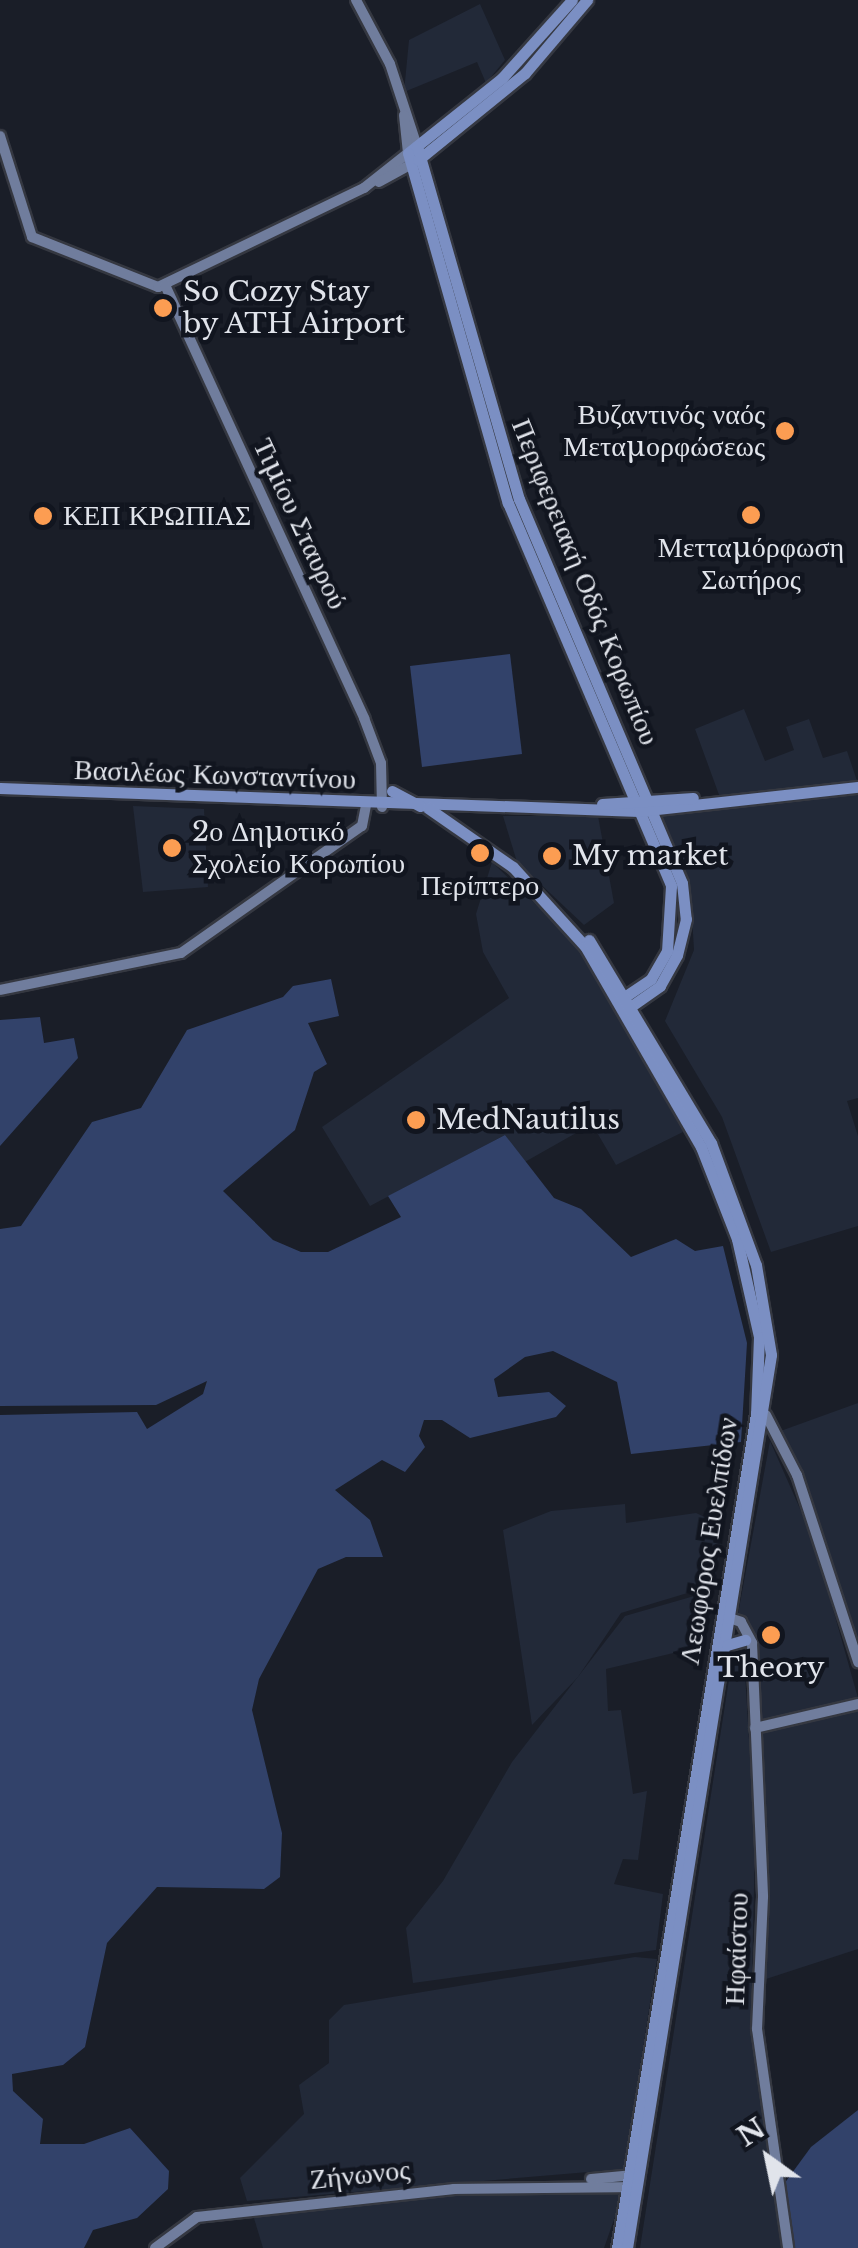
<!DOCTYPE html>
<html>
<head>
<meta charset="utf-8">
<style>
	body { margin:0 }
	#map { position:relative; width:858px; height:2248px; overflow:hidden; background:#1a1e28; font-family:"Libre Baskerville",serif }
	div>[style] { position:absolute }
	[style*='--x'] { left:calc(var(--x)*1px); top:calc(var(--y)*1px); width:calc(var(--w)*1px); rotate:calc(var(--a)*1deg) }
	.built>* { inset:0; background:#222938 }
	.green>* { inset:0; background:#32426a }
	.roads { filter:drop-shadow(2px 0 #353841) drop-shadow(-2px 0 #353841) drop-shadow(0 2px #353841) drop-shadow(0 -2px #353841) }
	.secondary>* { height:10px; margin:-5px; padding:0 5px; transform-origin:5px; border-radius:5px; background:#707d9d }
	.primary>* { height:11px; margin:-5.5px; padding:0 5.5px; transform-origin:5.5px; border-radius:5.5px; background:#7b8fc3 }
	.dots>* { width:28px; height:28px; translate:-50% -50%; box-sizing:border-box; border:5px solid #11151f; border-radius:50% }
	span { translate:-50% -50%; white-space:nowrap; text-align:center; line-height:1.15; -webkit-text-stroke:9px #11151f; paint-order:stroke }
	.poi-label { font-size:28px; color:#e1e4eb }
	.left { translate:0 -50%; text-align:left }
	.right { translate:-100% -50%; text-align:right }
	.street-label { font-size:28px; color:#e1e4eb }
	.north { position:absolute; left:718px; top:2108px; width:100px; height:100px; -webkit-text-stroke:8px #11151f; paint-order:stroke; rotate:327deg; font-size:28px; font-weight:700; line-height:40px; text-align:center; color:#e1e4eb }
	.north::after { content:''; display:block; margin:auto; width:35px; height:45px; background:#e1e4eb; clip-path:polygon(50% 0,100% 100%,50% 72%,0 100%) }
</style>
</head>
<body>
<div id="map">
	<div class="built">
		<i style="clip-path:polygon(480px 4px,505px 60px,486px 83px,477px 62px,404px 92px,409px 40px)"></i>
		<i style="clip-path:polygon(744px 709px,765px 761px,794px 750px,786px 727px,809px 719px,823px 758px,847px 751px,858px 784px,858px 1098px,847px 1101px,858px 1136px,858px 1226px,771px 1252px,722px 1117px,665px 1021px,694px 950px,690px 882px,660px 819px,668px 810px,722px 803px,695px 729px)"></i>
		<i style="clip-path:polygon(133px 806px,204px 809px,208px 887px,143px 892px)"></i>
		<i style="clip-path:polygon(503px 816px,598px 816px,614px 903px,584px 925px,517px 862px)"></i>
		<i style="clip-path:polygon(492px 862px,579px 946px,683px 1132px,616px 1165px,592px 1124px,523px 1163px,505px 1135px,370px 1206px,322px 1127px,509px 998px,483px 952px,476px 914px)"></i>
		<i style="clip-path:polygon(858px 1403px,858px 1656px,806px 1487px,775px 1433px)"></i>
		<i style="clip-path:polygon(770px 1441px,813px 1538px,858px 1698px,762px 1723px,758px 1643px,738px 1614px)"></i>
		<i style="clip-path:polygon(625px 1504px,626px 1523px,696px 1513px,724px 1526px,714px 1585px,621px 1613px,578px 1677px,532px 1725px,503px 1530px,551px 1511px)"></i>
		<i style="clip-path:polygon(708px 1592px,703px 1646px,606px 1669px,608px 1711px,621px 1710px,633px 1794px,647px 1791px,638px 1860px,623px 1859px,614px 1884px,663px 1894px,656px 1950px,413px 1983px,406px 1928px,443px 1881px,512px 1762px,625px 1616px)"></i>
		<i style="clip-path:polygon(733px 1654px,744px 1656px,755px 1840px,751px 2028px,781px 2248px,640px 2248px)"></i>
		<i style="clip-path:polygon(858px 1711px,858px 1949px,763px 1980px,763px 1731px)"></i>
		<i style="clip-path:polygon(635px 1957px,657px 1959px,624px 2169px,247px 2201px,240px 2178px,304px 2114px,299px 2085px,329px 2063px,329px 2020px,344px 2005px)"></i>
		<i style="clip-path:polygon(561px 2185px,623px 2194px,604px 2248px,263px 2248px,253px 2215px)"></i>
	</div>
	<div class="green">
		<i style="clip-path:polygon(510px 654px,522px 754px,422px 767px,410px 666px)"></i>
		<i style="clip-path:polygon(331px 979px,339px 1016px,308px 1023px,327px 1064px,314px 1072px,295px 1130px,223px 1191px,273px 1240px,301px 1252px,328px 1252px,401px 1217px,388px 1196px,505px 1135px,554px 1198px,581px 1209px,631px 1257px,676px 1239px,695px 1251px,723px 1246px,747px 1343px,741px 1442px,631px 1454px,617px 1382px,553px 1351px,525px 1357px,494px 1379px,498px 1397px,549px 1392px,566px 1406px,556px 1417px,470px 1438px,442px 1420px,424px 1420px,419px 1436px,425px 1447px,405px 1472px,382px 1460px,335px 1490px,370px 1520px,383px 1557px,346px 1557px,318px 1569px,259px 1679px,252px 1710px,282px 1833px,280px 1877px,264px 1889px,157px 1887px,107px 1943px,85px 2047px,63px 2065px,12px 2074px,13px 2091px,43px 2119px,40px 2144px,84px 2144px,130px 2128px,169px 2171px,168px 2189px,137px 2218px,93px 2230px,84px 2248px,0 2248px,0 1415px,137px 1412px,147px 1429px,203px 1394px,207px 1381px,156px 1405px,0 1406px,0 1229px,21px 1226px,92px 1122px,141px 1108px,187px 1030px,283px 997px,293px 986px)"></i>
		<i style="clip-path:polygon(40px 1017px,44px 1043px,74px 1038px,78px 1058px,0 1146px,0 1020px)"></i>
		<i style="clip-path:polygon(858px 2110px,858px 2248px,793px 2248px,784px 2184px,811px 2147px)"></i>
	</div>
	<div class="roads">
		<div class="secondary">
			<i style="--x:356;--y:0;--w:72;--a:62"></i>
			<i style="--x:390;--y:64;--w:86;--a:71.8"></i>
			<i style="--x:0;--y:136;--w:106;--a:72.4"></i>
			<i style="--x:32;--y:237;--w:136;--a:21.6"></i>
			<i style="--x:158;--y:287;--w:229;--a:-25.7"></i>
			<i style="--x:364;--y:188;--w:56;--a:-38.5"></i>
			<i style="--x:408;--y:153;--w:38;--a:-96"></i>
			<i style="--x:379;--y:182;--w:35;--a:-29"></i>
			<i style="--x:165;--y:285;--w:477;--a:65.3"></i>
			<i style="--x:364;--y:718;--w:48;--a:69.3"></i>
			<i style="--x:381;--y:763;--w:44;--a:88.7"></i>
			<i style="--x:0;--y:990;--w:185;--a:-11.6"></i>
			<i style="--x:181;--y:953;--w:221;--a:-35.1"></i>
			<i style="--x:362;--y:826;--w:20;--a:-79"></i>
			<i style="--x:766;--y:1415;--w:68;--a:62.7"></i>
			<i style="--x:797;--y:1475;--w:197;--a:71.9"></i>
			<i style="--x:723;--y:1616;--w:19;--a:18"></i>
			<i style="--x:741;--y:1622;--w:24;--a:62"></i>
			<i style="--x:752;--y:1643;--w:254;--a:87.5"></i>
			<i style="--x:763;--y:1897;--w:132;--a:92.6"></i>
			<i style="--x:757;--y:2029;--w:221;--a:81.9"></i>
			<i style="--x:755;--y:1728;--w:106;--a:-13.1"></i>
			<i style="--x:591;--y:2179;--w:43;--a:-5.3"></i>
			<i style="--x:155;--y:2248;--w:52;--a:-36.4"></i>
			<i style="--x:197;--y:2217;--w:259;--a:-6.2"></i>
			<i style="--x:454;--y:2189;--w:181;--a:-0.6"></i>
		</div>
		<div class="primary">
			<i style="--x:572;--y:0;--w:105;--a:131.9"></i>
			<i style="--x:502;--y:78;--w:120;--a:141.4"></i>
			<i style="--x:408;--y:153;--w:364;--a:74.1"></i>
			<i style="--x:508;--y:503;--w:416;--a:66.9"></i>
			<i style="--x:671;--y:886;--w:65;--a:93.5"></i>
			<i style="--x:667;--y:951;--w:32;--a:120"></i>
			<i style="--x:651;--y:979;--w:36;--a:146"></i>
			<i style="--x:417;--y:146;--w:367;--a:73.9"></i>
			<i style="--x:519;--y:499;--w:417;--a:67"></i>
			<i style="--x:682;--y:883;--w:36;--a:84"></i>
			<i style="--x:686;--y:919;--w:37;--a:104"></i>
			<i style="--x:677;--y:955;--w:35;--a:119"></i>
			<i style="--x:660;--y:986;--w:37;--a:145"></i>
			<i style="--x:418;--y:160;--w:138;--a:-39.1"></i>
			<i style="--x:525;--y:73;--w:96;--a:-49.7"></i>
			<i style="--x:0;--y:788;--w:639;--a:2.06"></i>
			<i style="--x:639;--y:811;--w:220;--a:-6.3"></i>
			<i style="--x:392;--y:791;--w:32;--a:28"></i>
			<i style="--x:602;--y:804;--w:91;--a:-3.8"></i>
			<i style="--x:428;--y:808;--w:103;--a:34.8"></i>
			<i style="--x:513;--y:867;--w:107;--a:47.7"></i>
			<i style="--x:585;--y:946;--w:232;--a:60"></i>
			<i style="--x:701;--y:1147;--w:99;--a:68.6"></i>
			<i style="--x:737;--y:1239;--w:100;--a:77.3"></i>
			<i style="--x:759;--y:1337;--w:77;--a:92.2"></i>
			<i style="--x:756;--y:1414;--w:846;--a:99.46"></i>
			<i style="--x:589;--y:940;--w:237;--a:59"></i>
			<i style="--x:711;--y:1143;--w:130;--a:69.8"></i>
			<i style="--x:756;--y:1265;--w:91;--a:80.5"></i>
			<i style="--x:771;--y:1355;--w:905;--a:99.16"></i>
			<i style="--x:727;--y:1645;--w:19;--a:-16"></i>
		</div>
	</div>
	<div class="dots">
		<i style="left:163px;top:308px;background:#fc9d52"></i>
		<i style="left:785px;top:431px;background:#fc9d52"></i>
		<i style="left:751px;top:515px;background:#fc9d52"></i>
		<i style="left:43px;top:516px;background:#fc9d52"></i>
		<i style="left:172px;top:848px;background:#fc9d52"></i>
		<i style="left:480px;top:853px;background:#fc9d52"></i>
		<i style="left:552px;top:856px;background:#fc9d52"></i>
		<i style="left:416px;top:1120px;background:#fc9d52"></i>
		<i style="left:771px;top:1635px;background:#fc9d52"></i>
	</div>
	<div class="poi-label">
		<span class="left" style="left:183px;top:308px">So Cozy Stay<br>by ATH Airport</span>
		<span class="right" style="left:765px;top:431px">Βυζαντινός ναός<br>Μεταμορφώσεως</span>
		<span class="left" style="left:63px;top:516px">ΚΕΠ ΚΡΩΠΙΑΣ</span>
		<span style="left:751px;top:564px">Μετταμόρφωση<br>Σωτήρος</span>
		<span class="left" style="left:192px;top:848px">2ο Δημοτικό<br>Σχολείο Κορωπίου</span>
		<span class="left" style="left:572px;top:856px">My market</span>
		<span style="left:480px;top:886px">Περίπτερο</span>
		<span class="left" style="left:436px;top:1120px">MedNautilus</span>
		<span style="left:771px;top:1668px">Theory</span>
	</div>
	<div class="street-label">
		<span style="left:300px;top:524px;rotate:65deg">Τιμίου Σταυρού</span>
		<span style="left:585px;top:582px;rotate:68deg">Περιφερειακή Οδός Κορωπίου</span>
		<span style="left:215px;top:775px;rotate:2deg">Βασιλέως Κωνσταντίνου</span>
		<span style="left:709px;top:1541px;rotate:-81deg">Λεωφόρος Ευελπίδων</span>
		<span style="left:737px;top:1949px;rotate:-88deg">Ηφαίστου</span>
		<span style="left:360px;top:2175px;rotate:-6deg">Ζήνωνος</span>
	</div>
	<div class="north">N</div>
</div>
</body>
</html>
